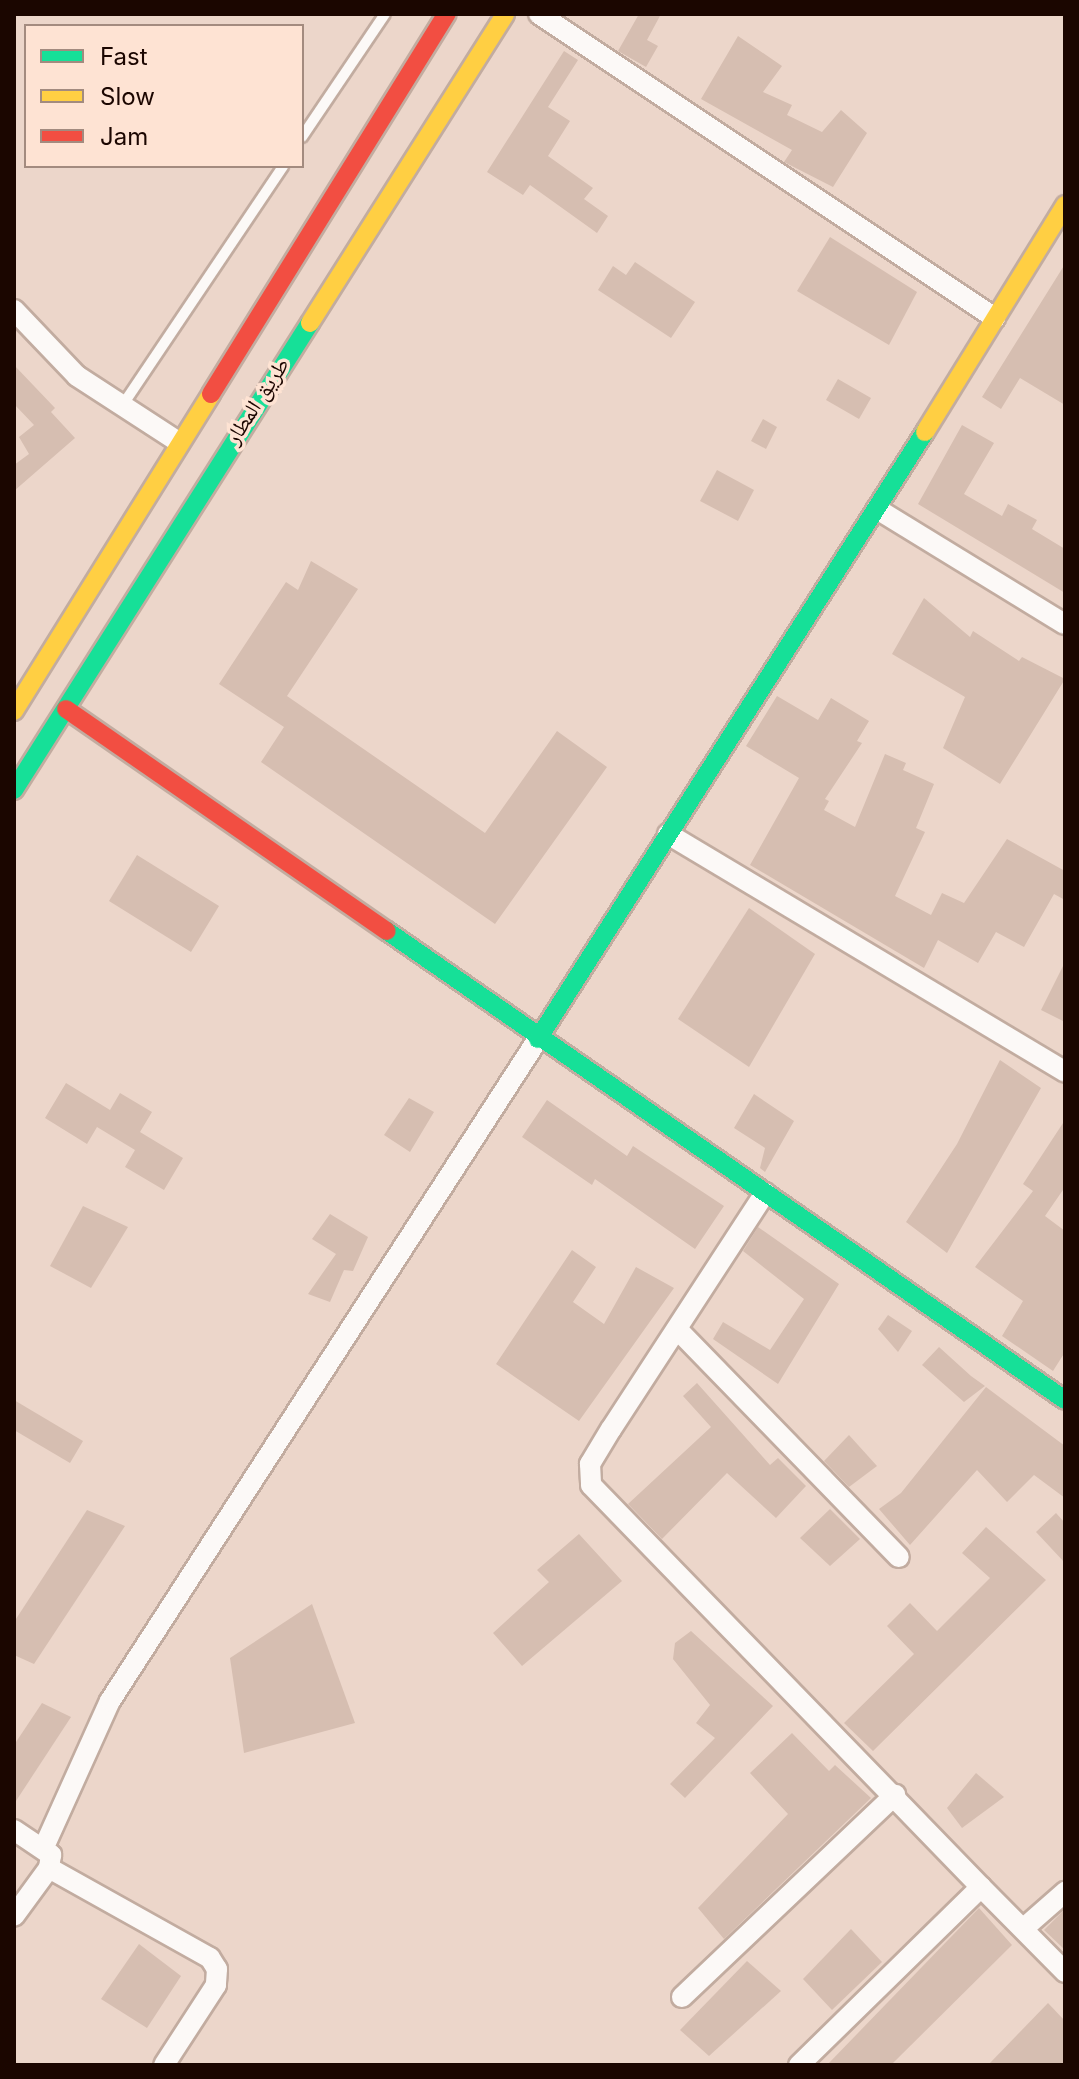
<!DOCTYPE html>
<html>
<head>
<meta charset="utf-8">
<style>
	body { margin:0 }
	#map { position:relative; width:1079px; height:2079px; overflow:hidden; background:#ecd6ca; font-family:Inter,"Noto Naskh Arabic",sans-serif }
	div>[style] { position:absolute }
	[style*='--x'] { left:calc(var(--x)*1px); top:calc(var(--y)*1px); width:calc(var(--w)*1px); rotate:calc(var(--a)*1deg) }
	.building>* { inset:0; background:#d6beb1 }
	.roads { filter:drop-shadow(2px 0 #c2aca0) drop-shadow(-2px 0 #c2aca0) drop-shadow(0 2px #c2aca0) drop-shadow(0 -2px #c2aca0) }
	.lane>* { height:10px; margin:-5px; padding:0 5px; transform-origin:5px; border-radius:5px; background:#fcf9f7 }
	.street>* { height:20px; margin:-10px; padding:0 10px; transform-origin:10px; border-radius:10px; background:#fcf9f7 }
	.fast>* { height:18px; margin:-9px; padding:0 9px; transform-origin:9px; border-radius:9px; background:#16e098 }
	.slow>* { height:18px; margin:-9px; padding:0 9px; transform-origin:9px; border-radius:9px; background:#ffcf43 }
	.jam>* { height:18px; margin:-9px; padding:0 9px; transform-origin:9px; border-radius:9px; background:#f24e42 }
	span { translate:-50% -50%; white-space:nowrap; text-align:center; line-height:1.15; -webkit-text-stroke:7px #fee3d3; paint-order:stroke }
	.street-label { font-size:22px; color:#1b0600 }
	.frame { position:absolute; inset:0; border:16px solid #1b0600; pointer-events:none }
	.legend { position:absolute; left:24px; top:24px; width:280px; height:144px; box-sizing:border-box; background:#fee3d3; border:2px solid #a38b7f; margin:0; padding:10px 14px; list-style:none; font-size:24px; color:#1b0600 }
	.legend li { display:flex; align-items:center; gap:16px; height:40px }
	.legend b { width:40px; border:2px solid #a38b7f }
</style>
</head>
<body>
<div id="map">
	<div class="building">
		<i style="clip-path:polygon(639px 14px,661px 14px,647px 40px,658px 46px,646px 67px,618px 51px)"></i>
		<i style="clip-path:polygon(738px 36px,782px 66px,763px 92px,792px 105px,787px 115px,822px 132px,841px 110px,867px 133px,833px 187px,784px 162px,792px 150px,701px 99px)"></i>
		<i style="clip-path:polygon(564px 51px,578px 60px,548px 107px,570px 121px,548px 156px,593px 188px,584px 199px,608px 216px,597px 233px,530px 185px,523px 195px,487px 172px)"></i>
		<i style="clip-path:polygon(830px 237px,917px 292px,889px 345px,797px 291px)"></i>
		<i style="clip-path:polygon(635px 262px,695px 302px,671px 338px,598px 290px,613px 266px,626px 275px)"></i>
		<i style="clip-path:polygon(1065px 264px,1065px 405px,1020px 378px,1001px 409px,982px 397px)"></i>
		<i style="clip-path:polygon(14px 365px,55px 408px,51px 412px,75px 438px,14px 491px,14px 465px,29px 454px,19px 437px,34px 425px,14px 404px)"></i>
		<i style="clip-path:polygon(838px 379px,871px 398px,859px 419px,826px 400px)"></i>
		<i style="clip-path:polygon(763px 419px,777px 427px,766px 449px,751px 441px)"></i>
		<i style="clip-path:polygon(962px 425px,994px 443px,964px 494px,1002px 516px,1008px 504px,1037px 520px,1032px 529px,1065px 549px,1065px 593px,918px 504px)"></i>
		<i style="clip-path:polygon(717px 470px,754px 490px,738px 521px,700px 501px)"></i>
		<i style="clip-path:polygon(311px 561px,358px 589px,287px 696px,485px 833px,557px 731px,607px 767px,495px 924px,261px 762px,284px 727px,219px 684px,286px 582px,298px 590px)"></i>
		<i style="clip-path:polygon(924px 598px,970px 637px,973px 631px,1019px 661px,1022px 657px,1065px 679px,1000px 784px,943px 748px,965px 697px,892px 654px)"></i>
		<i style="clip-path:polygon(777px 696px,818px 720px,831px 698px,869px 721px,857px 741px,862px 743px,825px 799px,829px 801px,824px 810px,855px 827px,885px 754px,906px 763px,903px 770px,934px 784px,916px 828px,925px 832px,895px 896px,931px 915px,942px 893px,964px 903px,1007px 839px,1065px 871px,1065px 900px,1054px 894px,1024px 947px,996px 932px,978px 963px,938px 940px,924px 968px,750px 865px,799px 778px,746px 746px)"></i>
		<i style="clip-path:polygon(137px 855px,219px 906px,191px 952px,109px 901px)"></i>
		<i style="clip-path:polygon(749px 908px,815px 954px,749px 1067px,678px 1019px)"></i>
		<i style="clip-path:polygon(1065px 962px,1065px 1022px,1041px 1010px)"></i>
		<i style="clip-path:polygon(1000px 1060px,1041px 1088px,947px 1253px,906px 1222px,957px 1144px)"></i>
		<i style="clip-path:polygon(66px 1083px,110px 1110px,120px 1093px,152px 1112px,140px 1132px,183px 1158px,164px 1190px,125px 1167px,135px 1150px,97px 1127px,87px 1144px,45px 1118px)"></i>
		<i style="clip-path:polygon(754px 1094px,794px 1121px,765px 1172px,760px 1168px,765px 1148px,734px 1128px)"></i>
		<i style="clip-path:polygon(409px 1098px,434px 1112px,410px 1152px,384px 1135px)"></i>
		<i style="clip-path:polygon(547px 1100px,627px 1156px,633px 1146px,724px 1206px,695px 1249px,595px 1179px,592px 1185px,522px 1137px)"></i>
		<i style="clip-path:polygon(1065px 1120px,1065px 1187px,1045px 1216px,1065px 1231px,1065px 1352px,1053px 1371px,1002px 1336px,1023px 1301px,975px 1267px,1033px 1191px,1023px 1184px)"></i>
		<i style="clip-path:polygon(83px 1206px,128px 1227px,91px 1288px,50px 1266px)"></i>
		<i style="clip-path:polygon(330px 1214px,368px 1237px,353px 1271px,344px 1270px,330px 1302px,308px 1294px,336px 1254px,312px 1239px)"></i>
		<i style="clip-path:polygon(758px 1227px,839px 1284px,778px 1384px,713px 1339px,723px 1322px,770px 1350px,804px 1299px,743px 1251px)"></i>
		<i style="clip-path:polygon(572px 1250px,596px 1267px,573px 1302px,604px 1324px,636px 1267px,674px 1288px,579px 1421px,496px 1364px)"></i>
		<i style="clip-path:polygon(888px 1315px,912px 1331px,898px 1352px,878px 1329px)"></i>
		<i style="clip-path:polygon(939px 1347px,971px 1376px,985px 1386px,964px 1402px,922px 1365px)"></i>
		<i style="clip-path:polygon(697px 1383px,770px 1465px,778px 1458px,806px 1486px,776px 1518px,727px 1473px,662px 1539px,628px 1504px,711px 1427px,683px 1396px)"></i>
		<i style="clip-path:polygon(986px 1387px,1065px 1446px,1065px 1498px,1034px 1475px,1007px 1502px,977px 1470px,910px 1545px,879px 1509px,901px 1493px)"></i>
		<i style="clip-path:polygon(14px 1400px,83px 1441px,70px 1463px,14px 1430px)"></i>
		<i style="clip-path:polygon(849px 1435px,877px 1466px,849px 1487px,824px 1461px)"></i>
		<i style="clip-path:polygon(830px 1509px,860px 1539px,830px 1566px,800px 1538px)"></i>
		<i style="clip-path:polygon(87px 1510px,125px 1526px,34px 1664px,14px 1655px,14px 1622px)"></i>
		<i style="clip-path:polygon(1056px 1513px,1065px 1523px,1065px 1563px,1036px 1532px)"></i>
		<i style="clip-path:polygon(986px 1527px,1046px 1580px,873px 1751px,844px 1723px,914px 1654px,887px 1626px,910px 1603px,937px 1631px,990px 1578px,962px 1553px)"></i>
		<i style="clip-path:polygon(579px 1534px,622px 1581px,522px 1666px,493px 1633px,549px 1582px,537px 1570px)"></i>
		<i style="clip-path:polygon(312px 1604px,355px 1723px,244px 1753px,230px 1658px)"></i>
		<i style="clip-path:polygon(691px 1631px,773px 1706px,685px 1798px,670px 1784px,715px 1738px,696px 1723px,710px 1705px,673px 1659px,675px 1643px)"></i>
		<i style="clip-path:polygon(42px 1703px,71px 1717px,14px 1804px,14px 1745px)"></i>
		<i style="clip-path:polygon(792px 1733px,829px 1771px,835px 1765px,871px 1798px,724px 1939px,698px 1908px,788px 1814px,750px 1773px)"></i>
		<i style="clip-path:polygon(976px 1773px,1004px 1797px,962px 1828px,947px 1808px)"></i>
		<i style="clip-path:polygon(979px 1908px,1012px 1945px,891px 2065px,827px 2065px)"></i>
		<i style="clip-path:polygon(1065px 1909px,1065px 1950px,1044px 1930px)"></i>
		<i style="clip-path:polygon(851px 1929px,882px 1962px,832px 2010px,803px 1979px)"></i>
		<i style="clip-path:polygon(139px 1944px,181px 1976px,147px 2028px,101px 1999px)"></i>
		<i style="clip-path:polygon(747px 1961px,781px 1991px,709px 2056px,680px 2030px)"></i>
		<i style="clip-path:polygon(1048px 2003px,1065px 2021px,1065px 2065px,988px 2065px)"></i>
	</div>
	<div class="roads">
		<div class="lane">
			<i style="--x:302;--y:137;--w:148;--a:-56"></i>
			<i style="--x:122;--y:406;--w:289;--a:-56.1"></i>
		</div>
		<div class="street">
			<i style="--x:539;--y:14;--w:548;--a:33.69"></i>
			<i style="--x:14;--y:310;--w:91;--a:46.3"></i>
			<i style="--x:77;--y:376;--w:119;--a:33"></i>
			<i style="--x:877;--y:509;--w:220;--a:31.5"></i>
			<i style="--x:668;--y:834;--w:463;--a:30.9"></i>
			<i style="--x:765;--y:1193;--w:282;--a:123.1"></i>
			<i style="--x:611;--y:1429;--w:41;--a:121"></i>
			<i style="--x:590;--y:1464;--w:21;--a:87"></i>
			<i style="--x:591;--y:1485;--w:560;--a:45.87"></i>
			<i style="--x:981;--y:1887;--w:255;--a:135.6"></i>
			<i style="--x:677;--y:1329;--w:318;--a:45.8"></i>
			<i style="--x:14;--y:1830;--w:45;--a:34"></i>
			<i style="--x:51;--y:1855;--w:13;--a:99"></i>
			<i style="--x:49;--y:1868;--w:59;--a:126.1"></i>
			<i style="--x:44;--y:1847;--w:160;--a:-65.7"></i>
			<i style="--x:110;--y:1701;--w:788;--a:-57.12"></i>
			<i style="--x:49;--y:1868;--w:184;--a:29.2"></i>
			<i style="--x:210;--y:1958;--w:13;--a:58"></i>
			<i style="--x:217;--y:1969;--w:16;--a:94"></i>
			<i style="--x:216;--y:1985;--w:95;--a:123"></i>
			<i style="--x:981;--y:1887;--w:120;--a:45.3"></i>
			<i style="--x:1024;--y:1928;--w:55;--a:-41.3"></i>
			<i style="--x:682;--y:1997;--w:294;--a:-43.5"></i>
		</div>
		<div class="fast">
			<i style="--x:14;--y:790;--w:553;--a:-57.63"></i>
			<i style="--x:387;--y:931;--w:824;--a:34.67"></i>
			<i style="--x:538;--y:1039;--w:720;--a:-57.48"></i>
		</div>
		<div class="slow">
			<i style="--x:310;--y:323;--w:365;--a:-57.7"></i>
			<i style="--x:925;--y:432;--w:267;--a:-58.3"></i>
			<i style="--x:14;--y:711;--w:373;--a:-58.1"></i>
		</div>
		<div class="jam">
			<i style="--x:211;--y:394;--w:447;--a:-58.2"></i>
			<i style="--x:66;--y:709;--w:390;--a:34.7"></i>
		</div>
	</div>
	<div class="street-label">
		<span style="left:257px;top:401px;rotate:-57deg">طريق المطار</span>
	</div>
	<div class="frame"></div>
	<ul class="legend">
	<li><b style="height:10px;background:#16e098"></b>Fast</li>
	<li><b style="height:10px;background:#ffcf43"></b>Slow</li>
	<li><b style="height:10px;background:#f24e42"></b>Jam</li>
	</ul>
</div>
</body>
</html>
